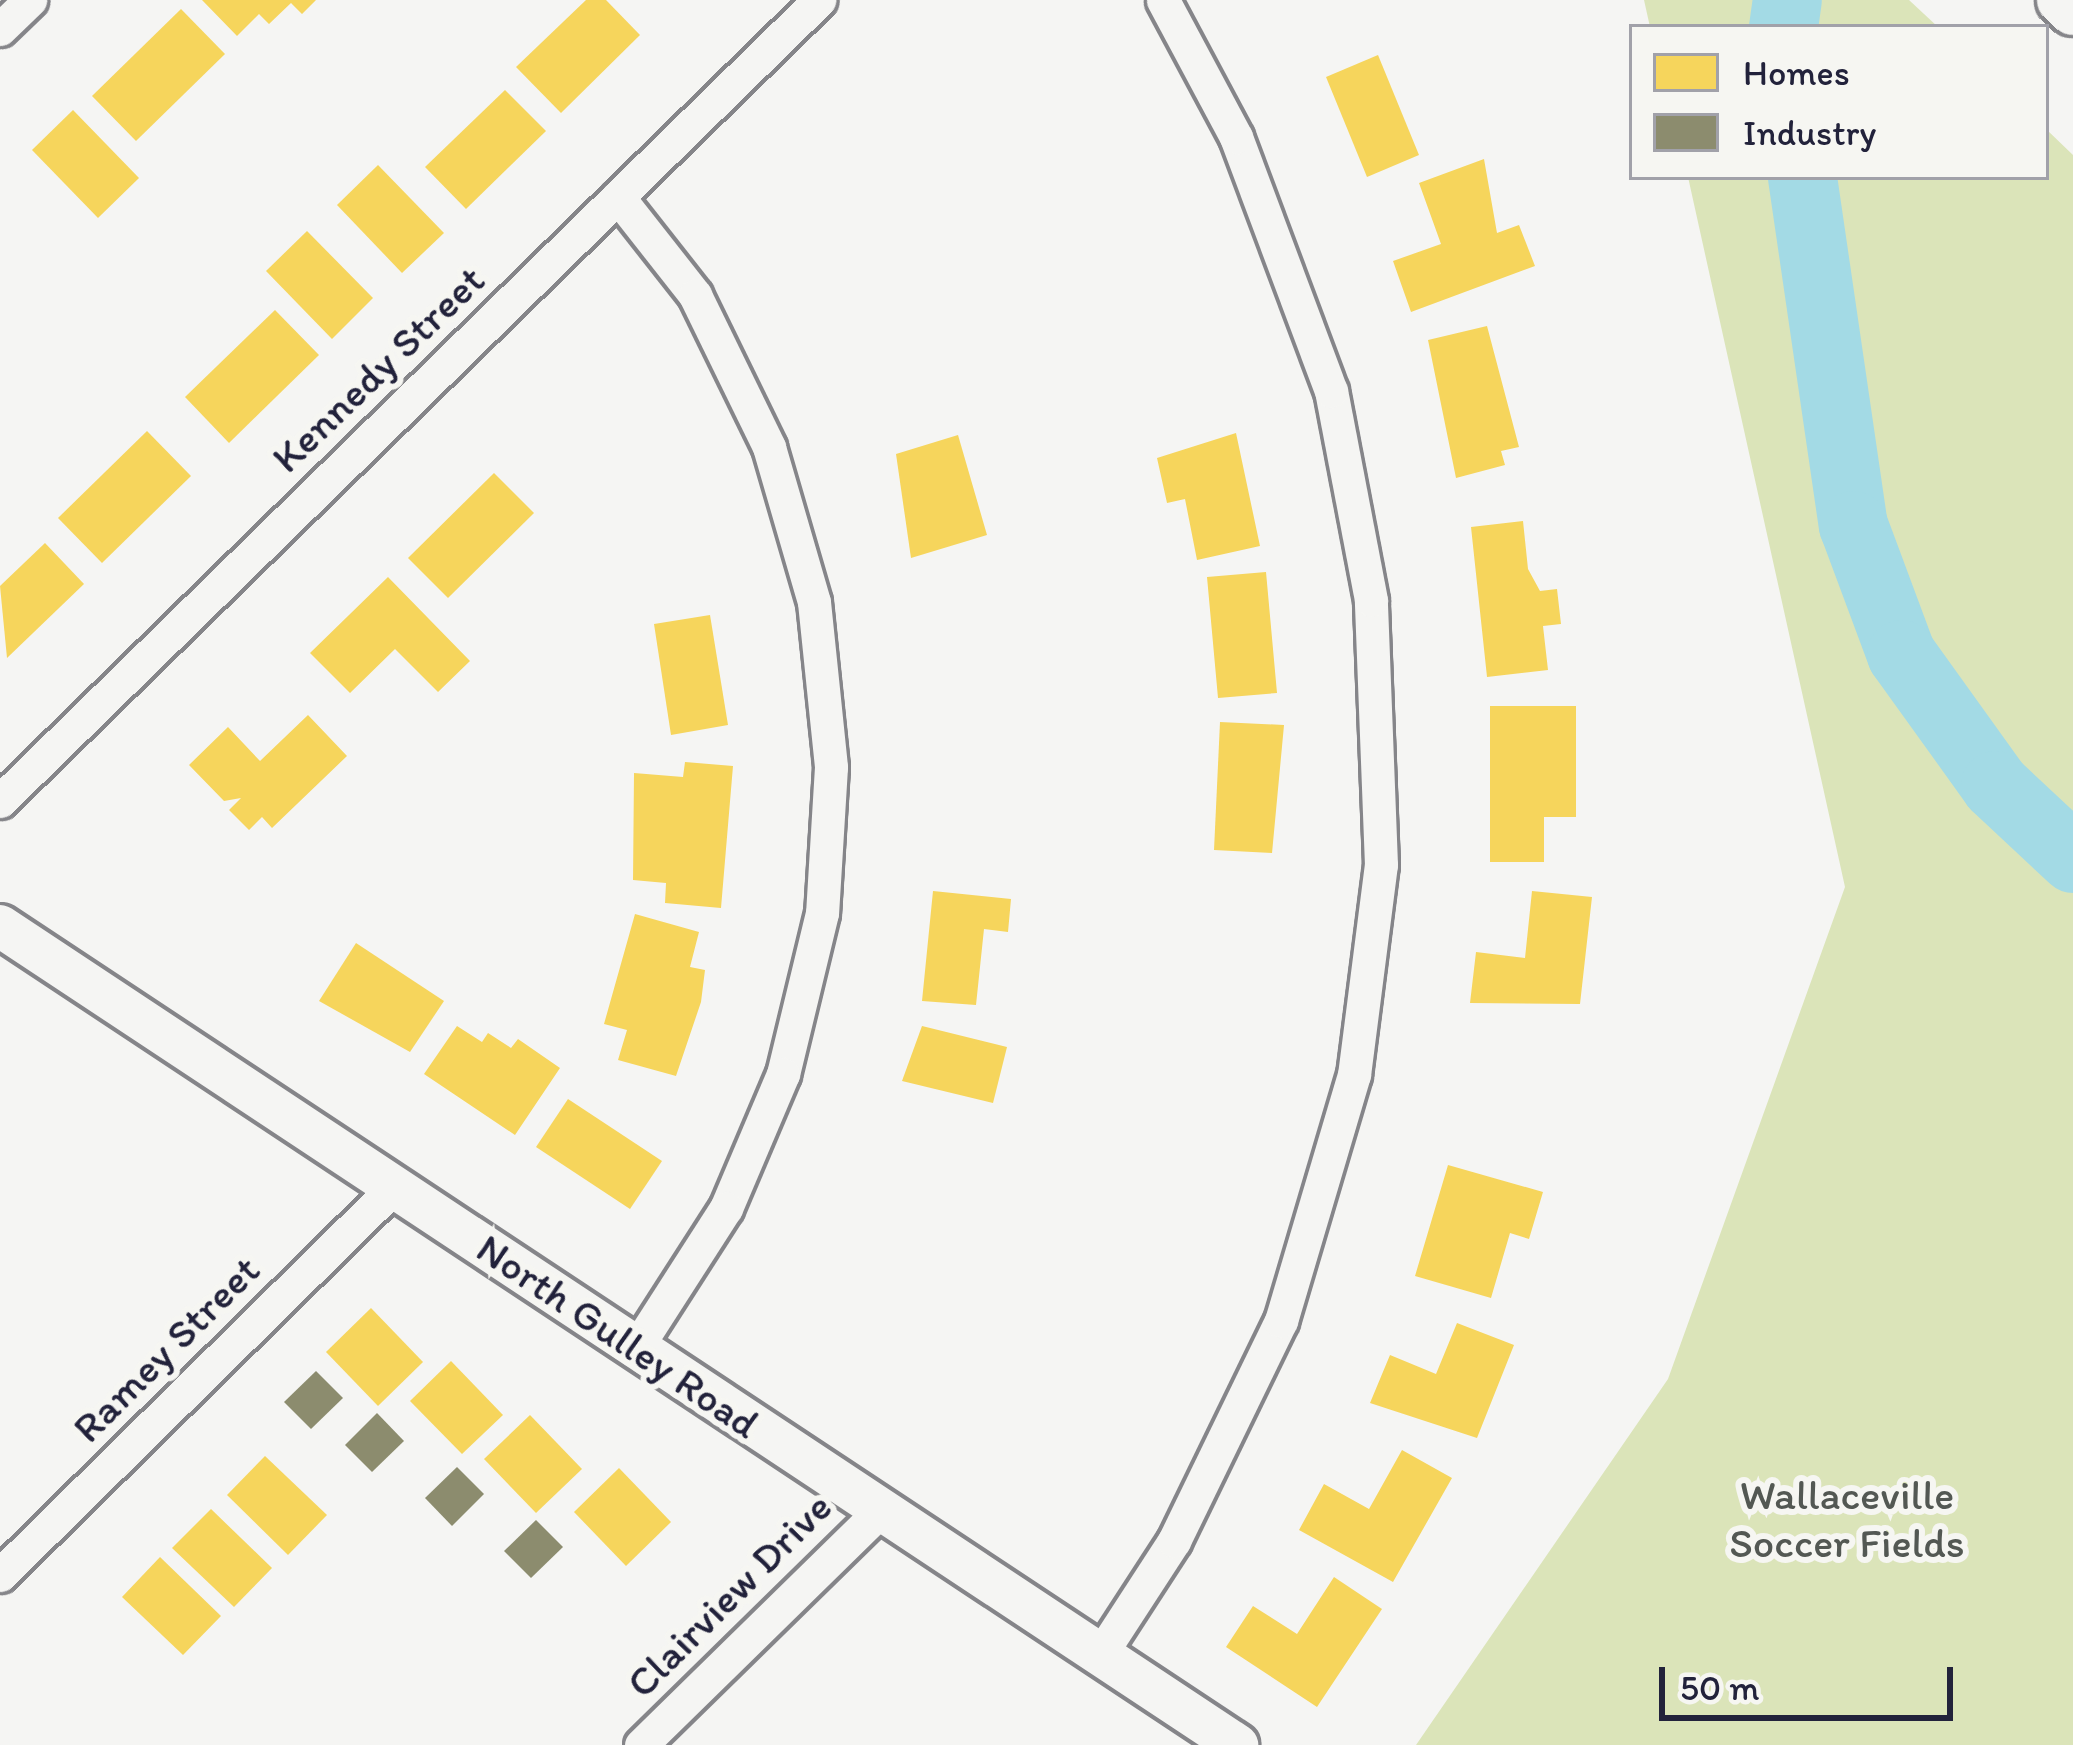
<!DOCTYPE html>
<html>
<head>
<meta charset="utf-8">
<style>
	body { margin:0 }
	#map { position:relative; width:2073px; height:1745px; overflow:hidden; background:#f5f5f3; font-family:Itim,sans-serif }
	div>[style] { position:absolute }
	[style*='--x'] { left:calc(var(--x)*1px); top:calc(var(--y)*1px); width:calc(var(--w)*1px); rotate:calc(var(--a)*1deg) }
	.green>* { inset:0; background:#dbe4b9 }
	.homes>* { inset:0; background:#f6d55c }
	.industry>* { inset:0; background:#8c8c6e }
	.river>* { height:69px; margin:-34.5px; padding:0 34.5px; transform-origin:34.5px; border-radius:34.5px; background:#a3dae5 }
	.roads { filter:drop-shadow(3px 0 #858589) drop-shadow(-3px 0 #858589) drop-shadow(0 3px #858589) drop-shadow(0 -3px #858589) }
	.minor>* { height:33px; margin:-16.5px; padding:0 16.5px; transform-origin:16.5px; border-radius:16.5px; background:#f5f5f3 }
	.tertiary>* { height:42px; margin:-21px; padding:0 21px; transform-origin:21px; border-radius:21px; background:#f5f5f3 }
	.secondary>* { height:48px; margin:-24px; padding:0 24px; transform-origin:24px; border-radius:24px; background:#f5f5f3 }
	span { translate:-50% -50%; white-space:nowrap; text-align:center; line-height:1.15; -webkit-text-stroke:12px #f6f6f2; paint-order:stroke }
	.street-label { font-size:42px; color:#22223b }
	.park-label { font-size:42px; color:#535853 }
	.legend { position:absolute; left:1629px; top:24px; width:420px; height:156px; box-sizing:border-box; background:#f6f6f2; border:3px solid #a1a1a9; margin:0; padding:15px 21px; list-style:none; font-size:36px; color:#22223b }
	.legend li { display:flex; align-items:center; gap:24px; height:60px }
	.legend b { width:60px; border:3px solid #a1a1a9 }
	.scale { position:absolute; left:1659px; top:1667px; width:294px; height:54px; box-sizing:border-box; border:6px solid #22223b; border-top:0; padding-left:15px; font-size:36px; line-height:42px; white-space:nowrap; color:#22223b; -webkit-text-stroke:9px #f6f6f2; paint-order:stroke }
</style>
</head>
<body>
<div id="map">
	<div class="green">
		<i style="clip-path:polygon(1644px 0,1909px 0,1938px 27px,1650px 27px)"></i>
		<i style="clip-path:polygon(2046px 129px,2073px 155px,2073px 1745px,1416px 1745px,1668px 1379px,1845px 887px,1688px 177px,2046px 177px)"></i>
	</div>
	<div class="homes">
		<i style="clip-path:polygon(202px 0,316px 0,302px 14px,291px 3px,269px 24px,259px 14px,237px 36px)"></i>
		<i style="clip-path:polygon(586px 0,606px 0,640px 35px,561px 113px,516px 67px)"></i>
		<i style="clip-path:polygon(181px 9px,225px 54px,136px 141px,92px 96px)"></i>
		<i style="clip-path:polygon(1378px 55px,1419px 155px,1367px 177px,1326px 77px)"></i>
		<i style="clip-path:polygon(505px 90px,546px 131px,466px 209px,425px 167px)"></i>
		<i style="clip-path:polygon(73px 110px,139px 178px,98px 218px,32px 150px)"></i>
		<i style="clip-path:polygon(1484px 159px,1497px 233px,1519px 225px,1535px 266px,1411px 312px,1393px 261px,1441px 244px,1419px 183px)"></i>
		<i style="clip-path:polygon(378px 165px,444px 233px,402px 273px,337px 205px)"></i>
		<i style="clip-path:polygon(307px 231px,373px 298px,332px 339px,266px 271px)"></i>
		<i style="clip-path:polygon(275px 310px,319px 355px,229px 443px,185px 397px)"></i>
		<i style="clip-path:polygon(1487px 326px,1519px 447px,1501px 451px,1505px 465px,1456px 478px,1428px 340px)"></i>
		<i style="clip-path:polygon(147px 431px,191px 476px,102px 563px,58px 518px)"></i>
		<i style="clip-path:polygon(1236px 433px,1260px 546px,1197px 560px,1185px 499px,1167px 503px,1157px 458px)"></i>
		<i style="clip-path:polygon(958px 435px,987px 535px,911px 558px,896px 454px)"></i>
		<i style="clip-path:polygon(494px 473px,534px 513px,448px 598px,408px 558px)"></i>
		<i style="clip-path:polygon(1523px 521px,1528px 569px,1540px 591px,1557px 589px,1561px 624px,1543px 626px,1548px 670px,1487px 677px,1471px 527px)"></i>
		<i style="clip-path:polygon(45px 543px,84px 584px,7px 658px,0 586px)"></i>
		<i style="clip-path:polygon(1266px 572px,1277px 693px,1218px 698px,1207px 577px)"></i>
		<i style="clip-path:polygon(388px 577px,470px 661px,438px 692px,395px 649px,350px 693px,310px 653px)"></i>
		<i style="clip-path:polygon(710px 615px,728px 725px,671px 735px,654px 624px)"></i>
		<i style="clip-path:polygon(1490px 706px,1576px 706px,1576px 817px,1544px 817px,1544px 862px,1490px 862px)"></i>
		<i style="clip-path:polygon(308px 715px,347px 756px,272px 828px,262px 817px,249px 830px,229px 810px,241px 798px,224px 801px,189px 765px,228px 727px,260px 761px)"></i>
		<i style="clip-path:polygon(1220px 722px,1284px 725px,1272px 853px,1214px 850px)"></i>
		<i style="clip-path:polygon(685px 762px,733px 766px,721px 908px,665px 903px,666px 883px,633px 880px,634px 773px,683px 777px)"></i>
		<i style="clip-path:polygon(933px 891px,1011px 899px,1008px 932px,984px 929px,976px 1005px,922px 1001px)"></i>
		<i style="clip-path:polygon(1532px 891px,1592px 897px,1580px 1004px,1470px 1003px,1476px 952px,1525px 958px)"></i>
		<i style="clip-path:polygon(635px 914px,699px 932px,690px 967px,705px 970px,701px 1002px,676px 1076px,618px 1060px,627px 1030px,604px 1024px)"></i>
		<i style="clip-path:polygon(356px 943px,444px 1001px,410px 1052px,319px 1001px)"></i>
		<i style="clip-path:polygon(457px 1026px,482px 1042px,488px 1033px,511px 1048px,518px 1039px,560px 1068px,515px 1135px,424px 1074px)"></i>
		<i style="clip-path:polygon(922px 1026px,1007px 1047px,993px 1103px,902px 1081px)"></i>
		<i style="clip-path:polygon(568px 1099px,662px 1161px,630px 1209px,536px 1147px)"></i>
		<i style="clip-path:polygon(1448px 1165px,1543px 1192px,1529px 1239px,1510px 1233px,1491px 1298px,1415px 1276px)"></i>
		<i style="clip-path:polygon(371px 1308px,423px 1362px,378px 1406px,326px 1352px)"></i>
		<i style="clip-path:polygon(1457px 1323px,1514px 1345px,1477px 1438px,1370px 1403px,1390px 1355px,1436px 1374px)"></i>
		<i style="clip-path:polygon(451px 1361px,503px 1415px,462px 1454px,410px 1401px)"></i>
		<i style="clip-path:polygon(530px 1415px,582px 1469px,536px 1513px,484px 1459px)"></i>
		<i style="clip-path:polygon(1402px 1450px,1452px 1478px,1393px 1582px,1299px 1530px,1324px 1484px,1369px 1509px)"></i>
		<i style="clip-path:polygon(265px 1456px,327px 1515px,288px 1555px,227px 1495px)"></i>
		<i style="clip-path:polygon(619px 1468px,671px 1522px,626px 1566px,574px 1512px)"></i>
		<i style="clip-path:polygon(211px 1509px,272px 1568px,234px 1607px,172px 1548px)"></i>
		<i style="clip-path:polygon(160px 1557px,221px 1616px,183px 1655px,122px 1597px)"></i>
		<i style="clip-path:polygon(1334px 1577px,1382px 1609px,1317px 1707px,1226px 1647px,1253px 1606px,1297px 1634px)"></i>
	</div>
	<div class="industry">
		<i style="clip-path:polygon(316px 1371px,343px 1398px,311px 1429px,284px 1402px)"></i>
		<i style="clip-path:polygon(377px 1413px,404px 1441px,372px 1472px,345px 1445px)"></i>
		<i style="clip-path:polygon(457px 1467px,484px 1494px,452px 1526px,425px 1498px)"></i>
		<i style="clip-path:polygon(536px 1520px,563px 1547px,531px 1578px,504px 1551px)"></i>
	</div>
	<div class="river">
		<i style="--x:1783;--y:27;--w:27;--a:-82"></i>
		<i style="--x:1802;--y:177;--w:352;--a:81.7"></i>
		<i style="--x:1853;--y:525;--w:138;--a:69.6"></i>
		<i style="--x:1901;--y:654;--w:161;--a:54.3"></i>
		<i style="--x:1995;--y:785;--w:107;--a:43.1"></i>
	</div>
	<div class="roads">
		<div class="minor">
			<i style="--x:0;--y:29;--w:42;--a:-44"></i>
			<i style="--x:618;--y:197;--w:125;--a:51.8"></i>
			<i style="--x:695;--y:295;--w:169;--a:64"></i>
			<i style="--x:769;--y:447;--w:161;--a:73.8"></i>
			<i style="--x:814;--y:602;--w:166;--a:84.1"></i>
			<i style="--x:831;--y:767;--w:146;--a:93.5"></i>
			<i style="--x:822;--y:913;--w:166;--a:103.6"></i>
			<i style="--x:783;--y:1074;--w:146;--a:113"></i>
			<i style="--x:726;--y:1208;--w:166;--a:122.7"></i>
			<i style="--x:0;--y:801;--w:1146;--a:-44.36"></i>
			<i style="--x:0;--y:1575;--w:553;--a:-44.56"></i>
			<i style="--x:1100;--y:1655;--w:136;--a:-57"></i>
			<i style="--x:1174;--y:1541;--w:245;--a:-64.1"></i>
			<i style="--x:1281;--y:1321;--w:257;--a:-73.5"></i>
			<i style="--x:1354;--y:1075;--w:212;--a:-82.7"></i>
			<i style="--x:1381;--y:865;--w:265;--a:-92.2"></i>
			<i style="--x:1371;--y:600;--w:213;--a:-100.8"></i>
			<i style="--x:1331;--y:391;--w:271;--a:-110.5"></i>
			<i style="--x:1236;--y:137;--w:155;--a:-118.1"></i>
			<i style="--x:641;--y:1745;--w:336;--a:-44.4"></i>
		</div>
		<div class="tertiary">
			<i style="--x:0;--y:926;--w:1484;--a:33.51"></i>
		</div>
		<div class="secondary">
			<i style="--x:2061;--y:0;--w:16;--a:43"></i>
		</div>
	</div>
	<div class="street-label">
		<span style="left:378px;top:369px;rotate:-44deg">Kennedy Street</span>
		<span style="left:618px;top:1336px;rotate:34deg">North Gulley Road</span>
		<span style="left:166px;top:1349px;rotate:-45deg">Ramey Street</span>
		<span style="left:729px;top:1595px;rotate:-45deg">Clairview Drive</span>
	</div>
	<div class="park-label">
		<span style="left:1847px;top:1519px">Wallaceville<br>Soccer Fields</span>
	</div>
	<ul class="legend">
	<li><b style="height:33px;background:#f6d55c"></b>Homes</li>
	<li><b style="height:33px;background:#8c8c6e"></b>Industry</li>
	</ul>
	<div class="scale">50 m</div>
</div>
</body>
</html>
